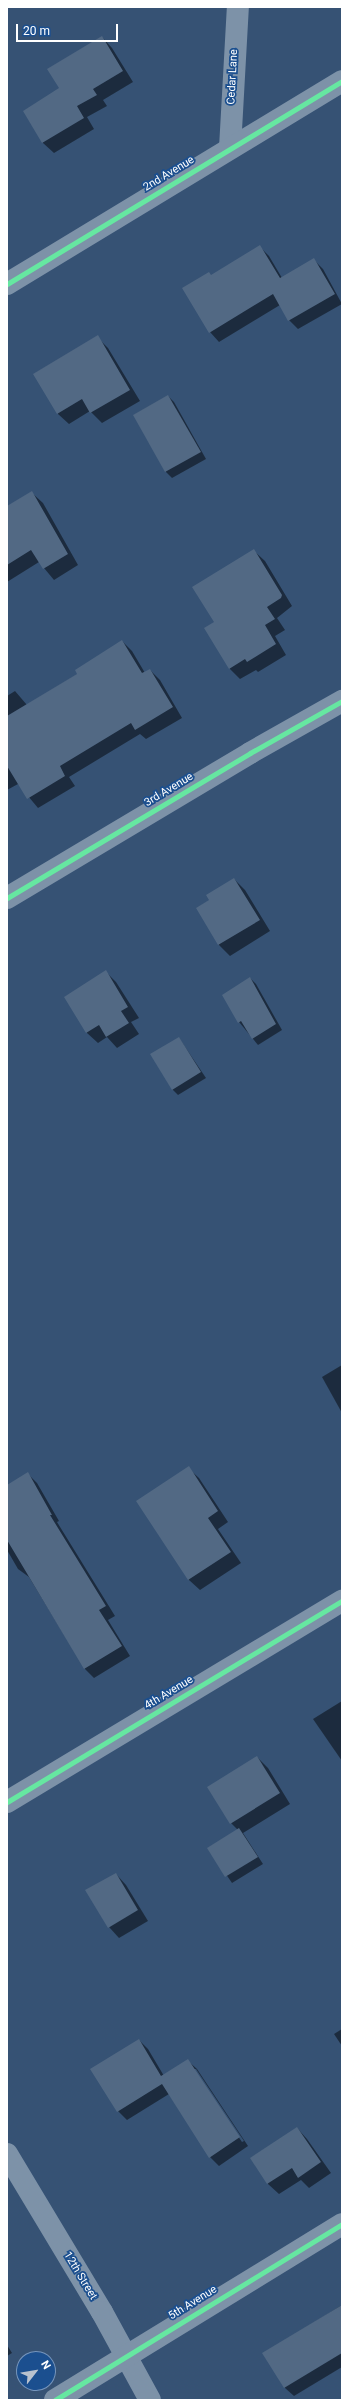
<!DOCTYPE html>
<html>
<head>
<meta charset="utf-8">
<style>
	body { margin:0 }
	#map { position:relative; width:349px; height:2407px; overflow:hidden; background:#365274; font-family:Roboto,sans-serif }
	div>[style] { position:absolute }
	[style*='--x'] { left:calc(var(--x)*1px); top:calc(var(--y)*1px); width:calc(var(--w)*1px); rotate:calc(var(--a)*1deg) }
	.shadow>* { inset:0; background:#0007 }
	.building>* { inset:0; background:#526984 }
	.minor>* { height:22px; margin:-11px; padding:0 11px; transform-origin:11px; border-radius:11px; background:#7d92a8 }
	.cycleway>* { height:5px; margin:-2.5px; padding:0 2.5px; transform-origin:2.5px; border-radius:2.5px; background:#66e7a1 }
	span { translate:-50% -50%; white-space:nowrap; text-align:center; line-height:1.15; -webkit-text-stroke:3.5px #1b4f8f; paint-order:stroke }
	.street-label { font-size:11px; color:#fff }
	.frame { position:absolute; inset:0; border:8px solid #fff; pointer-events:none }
	.north { position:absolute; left:16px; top:2351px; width:40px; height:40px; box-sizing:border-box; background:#1b4f8f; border:1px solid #7695bc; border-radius:50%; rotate:59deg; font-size:11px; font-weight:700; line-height:16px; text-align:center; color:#fff }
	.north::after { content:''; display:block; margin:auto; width:14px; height:18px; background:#b9c2ce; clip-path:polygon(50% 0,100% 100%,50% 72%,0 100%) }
	.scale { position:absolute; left:16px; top:24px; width:102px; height:18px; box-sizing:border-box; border:2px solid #fff; border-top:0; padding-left:5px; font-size:12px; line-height:14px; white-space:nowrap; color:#fff; -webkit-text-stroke:3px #1b4f8f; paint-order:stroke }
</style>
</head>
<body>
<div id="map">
	<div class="shadow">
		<i style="clip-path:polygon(102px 37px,112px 48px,133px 82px,103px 100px,107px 106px,87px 117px,94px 129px,54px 153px,43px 143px,24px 111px,61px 89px)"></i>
		<i style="clip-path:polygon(260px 247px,269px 256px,282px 278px,314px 260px,323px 269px,342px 304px,298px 329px,289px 320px,280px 305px,219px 342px,210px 332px,211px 276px)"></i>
		<i style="clip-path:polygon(97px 337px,108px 348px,140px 401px,102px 423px,90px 411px,69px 424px,58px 414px,34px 374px)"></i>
		<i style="clip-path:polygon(168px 396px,174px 402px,206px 459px,172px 478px,166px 472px,134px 415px)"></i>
		<i style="clip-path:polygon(32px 493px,43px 503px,78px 565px,54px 580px,39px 562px,7px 582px,7px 508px)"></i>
		<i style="clip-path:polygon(254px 551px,265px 561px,292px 606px,277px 618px,285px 630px,275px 636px,286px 655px,258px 672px,256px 670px,240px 679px,229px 668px,215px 622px)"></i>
		<i style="clip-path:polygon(122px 641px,132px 651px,145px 673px,150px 670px,160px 680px,182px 718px,146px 739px,140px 734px,69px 777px,75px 786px,38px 808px,18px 784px,7px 790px,7px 696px,15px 691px,27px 705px,78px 674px)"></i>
		<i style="clip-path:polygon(234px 879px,245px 890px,270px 931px,230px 956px,219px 945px,197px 908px,210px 900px)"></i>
		<i style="clip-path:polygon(106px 972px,116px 982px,139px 1018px,131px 1022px,139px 1034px,117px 1048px,107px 1037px,98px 1043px,87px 1033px,65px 997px)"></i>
		<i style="clip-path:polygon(250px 978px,256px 984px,282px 1030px,258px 1045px,239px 1022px)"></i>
		<i style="clip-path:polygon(179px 1038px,206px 1078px,178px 1095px,172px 1089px)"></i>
		<i style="clip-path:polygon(342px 1365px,342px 1413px,322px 1377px)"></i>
		<i style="clip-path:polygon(188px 1468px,199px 1478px,228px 1522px,218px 1529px,241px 1563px,200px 1590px,189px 1580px,138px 1501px)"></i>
		<i style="clip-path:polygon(28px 1474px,37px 1483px,59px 1521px,57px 1522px,115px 1616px,108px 1620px,130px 1656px,94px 1678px,85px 1669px,29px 1577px,18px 1569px,7px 1550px,7px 1486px)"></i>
		<i style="clip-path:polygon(342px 1701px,342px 1761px,313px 1719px)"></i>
		<i style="clip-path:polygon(257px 1757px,268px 1768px,290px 1804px,243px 1833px,263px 1864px,232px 1883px,208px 1848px,238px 1830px,231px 1823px)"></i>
		<i style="clip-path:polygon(116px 1874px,126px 1885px,148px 1921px,119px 1938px,109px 1927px)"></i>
		<i style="clip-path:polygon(342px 2029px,342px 2046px,334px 2034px)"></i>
		<i style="clip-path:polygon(evenodd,139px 2040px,148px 2049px,164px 2076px,188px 2061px,197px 2069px,248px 2146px,219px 2166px,210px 2157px,169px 2094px,127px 2120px,118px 2111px,139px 2040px,193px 2069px,196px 2069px,244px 2141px,242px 2142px,193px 2069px)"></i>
		<i style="clip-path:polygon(297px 2128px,307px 2139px,331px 2173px,309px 2188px,301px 2180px,279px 2194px,268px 2184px,251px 2158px)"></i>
		<i style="clip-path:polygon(342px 2305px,342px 2367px,294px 2396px,285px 2388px,264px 2354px)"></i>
		<i style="clip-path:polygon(7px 2345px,12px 2353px,7px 2356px)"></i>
	</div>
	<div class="building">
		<i style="clip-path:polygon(102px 36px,123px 71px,93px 89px,97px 95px,77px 106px,84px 118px,42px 143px,23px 111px,59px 88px,47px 69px)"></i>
		<i style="clip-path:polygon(260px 245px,280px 278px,314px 258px,335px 294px,288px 321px,273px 294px,209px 333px,182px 288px,209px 272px,211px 275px)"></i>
		<i style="clip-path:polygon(98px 335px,130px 390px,90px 413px,82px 399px,57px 414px,33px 374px)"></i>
		<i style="clip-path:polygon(168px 395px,201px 452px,165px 472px,133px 415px)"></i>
		<i style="clip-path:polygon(32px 491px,68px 554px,43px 569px,31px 550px,7px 565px,7px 506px)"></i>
		<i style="clip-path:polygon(254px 549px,282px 595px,281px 598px,267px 607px,275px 619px,265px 625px,276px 644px,247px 662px,245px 659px,229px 669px,204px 628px,214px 622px,192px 587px)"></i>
		<i style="clip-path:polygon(122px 640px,142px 673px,150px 669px,173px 707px,135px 730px,131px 723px,60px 766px,65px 776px,27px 799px,7px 766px,7px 716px,77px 674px,75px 670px)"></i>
		<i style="clip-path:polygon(234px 878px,260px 920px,218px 945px,196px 908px,209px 900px,206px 895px)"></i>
		<i style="clip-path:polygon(106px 970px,128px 1007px,121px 1011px,129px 1023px,106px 1037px,99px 1025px,86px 1033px,64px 997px)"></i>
		<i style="clip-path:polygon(250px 977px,276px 1024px,252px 1039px,241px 1021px,238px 1023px,222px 995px)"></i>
		<i style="clip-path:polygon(179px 1037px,201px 1072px,172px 1090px,150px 1054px)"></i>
		<i style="clip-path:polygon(189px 1466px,218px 1511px,208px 1518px,231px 1552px,188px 1580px,136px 1501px)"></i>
		<i style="clip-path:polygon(28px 1472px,52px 1515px,50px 1515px,106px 1606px,99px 1610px,122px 1646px,84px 1669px,7px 1540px,7px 1485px)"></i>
		<i style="clip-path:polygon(257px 1756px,280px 1793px,230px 1824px,207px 1787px)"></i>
		<i style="clip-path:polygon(239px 1828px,258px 1857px,225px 1877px,207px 1848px)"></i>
		<i style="clip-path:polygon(116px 1873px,138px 1910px,108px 1928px,85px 1890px)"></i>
		<i style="clip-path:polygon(139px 2039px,161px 2076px,188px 2059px,240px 2137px,209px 2158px,162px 2084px,117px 2112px,90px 2069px)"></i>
		<i style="clip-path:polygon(297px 2127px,321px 2162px,298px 2178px,292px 2168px,267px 2184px,250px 2158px)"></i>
		<i style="clip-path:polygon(342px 2305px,342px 2353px,284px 2388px,262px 2353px)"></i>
	</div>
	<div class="minor">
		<i style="--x:230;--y:148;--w:141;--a:-86.8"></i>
		<i style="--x:7;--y:284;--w:392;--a:-31.2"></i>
		<i style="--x:7;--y:898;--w:283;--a:-30.8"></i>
		<i style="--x:250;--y:753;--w:106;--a:-29.5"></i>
		<i style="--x:7;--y:1802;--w:391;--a:-31"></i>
		<i style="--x:7;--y:2154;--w:184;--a:59"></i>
		<i style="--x:102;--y:2312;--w:100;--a:61.4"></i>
		<i style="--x:55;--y:2400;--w:337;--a:-31.5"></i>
	</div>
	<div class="cycleway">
		<i style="--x:7;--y:284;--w:392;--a:-31.2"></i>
		<i style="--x:7;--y:898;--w:283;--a:-30.8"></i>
		<i style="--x:250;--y:753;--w:106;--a:-29.5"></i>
		<i style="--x:7;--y:1802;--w:391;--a:-31"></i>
		<i style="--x:55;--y:2400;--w:337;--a:-31.5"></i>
	</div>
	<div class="street-label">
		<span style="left:233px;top:77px;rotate:-87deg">Cedar Lane</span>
		<span style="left:169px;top:174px;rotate:-31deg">2nd Avenue</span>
		<span style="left:169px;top:790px;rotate:-31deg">3rd Avenue</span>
		<span style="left:169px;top:1693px;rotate:-31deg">4th Avenue</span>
		<span style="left:80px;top:2276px;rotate:59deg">12th Street</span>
		<span style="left:193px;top:2303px;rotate:-32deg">5th Avenue</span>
	</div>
	<div class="frame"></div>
	<div class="north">N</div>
	<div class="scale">20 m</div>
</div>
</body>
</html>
